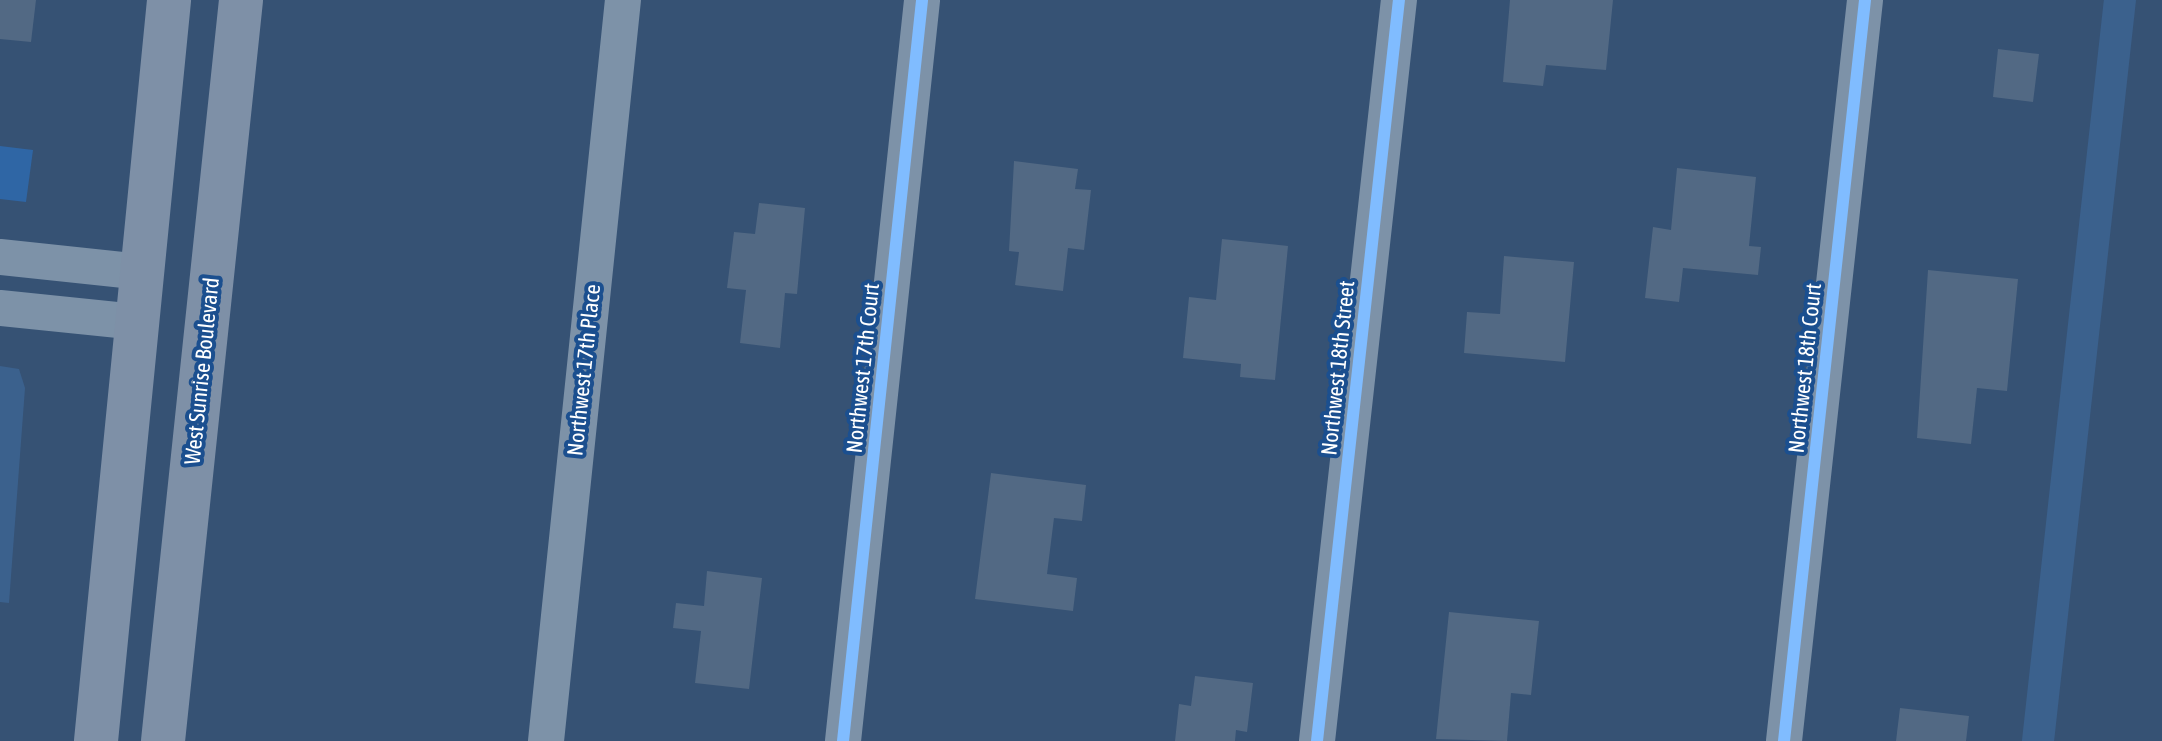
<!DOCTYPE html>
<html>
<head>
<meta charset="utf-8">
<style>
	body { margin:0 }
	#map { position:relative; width:2162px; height:741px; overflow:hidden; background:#365274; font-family:"Asap Condensed",sans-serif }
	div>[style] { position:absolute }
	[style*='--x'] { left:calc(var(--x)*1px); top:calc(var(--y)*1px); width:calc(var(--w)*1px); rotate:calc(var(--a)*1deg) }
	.green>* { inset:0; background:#2f66a5 }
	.water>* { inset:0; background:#3b618d }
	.canal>* { height:32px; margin:-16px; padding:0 16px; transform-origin:16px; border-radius:16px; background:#3b618d }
	.building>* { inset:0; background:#526984 }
	.minor>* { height:36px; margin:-18px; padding:0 18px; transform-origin:18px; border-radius:18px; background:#7d92a8 }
	.trunk>* { height:44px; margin:-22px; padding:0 22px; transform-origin:22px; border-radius:22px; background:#7e90a7 }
	.cycleway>* { height:12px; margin:-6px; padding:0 6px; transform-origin:6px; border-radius:6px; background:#80bcff }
	span { translate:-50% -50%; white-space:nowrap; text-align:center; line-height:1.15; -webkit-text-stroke:8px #1b4f8f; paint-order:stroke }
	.street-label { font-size:22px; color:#fff }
</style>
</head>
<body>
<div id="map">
	<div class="green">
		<i style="clip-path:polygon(0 146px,33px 150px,26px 202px,0 199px)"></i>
	</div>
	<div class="water">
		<i style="clip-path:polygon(0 366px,19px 369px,25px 388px,9px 603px,0 602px)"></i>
	</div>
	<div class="canal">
		<i style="--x:2038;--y:741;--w:746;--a:-83.69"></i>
	</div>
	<div class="building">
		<i style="clip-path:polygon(0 0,36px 0,31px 42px,0 39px)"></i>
		<i style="clip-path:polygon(1510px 0,1613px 0,1606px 70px,1546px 65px,1543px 86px,1503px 82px)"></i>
		<i style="clip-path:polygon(1998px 49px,2039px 54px,2033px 102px,1993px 97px)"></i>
		<i style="clip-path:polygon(1014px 161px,1078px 169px,1075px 189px,1091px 190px,1084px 250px,1068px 248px,1063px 291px,1015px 285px,1019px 252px,1009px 251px)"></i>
		<i style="clip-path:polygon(1677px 168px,1756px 177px,1749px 246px,1761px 247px,1758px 275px,1683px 268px,1679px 302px,1645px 298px,1653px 227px,1671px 230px)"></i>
		<i style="clip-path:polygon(759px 203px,805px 208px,797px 294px,785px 293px,780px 348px,740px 343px,746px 290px,727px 288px,734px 232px,755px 234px)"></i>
		<i style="clip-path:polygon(1222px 239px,1288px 246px,1275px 380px,1240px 377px,1241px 364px,1183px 358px,1189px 297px,1216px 300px)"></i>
		<i style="clip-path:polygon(1504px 256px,1574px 262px,1565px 362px,1464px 353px,1467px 312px,1500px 314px)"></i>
		<i style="clip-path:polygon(1928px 270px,2018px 279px,2007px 391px,1977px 388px,1971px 444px,1917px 438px)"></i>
		<i style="clip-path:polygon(991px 473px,1086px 485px,1082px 521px,1054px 518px,1047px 574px,1077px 578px,1073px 611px,975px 599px)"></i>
		<i style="clip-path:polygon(707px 571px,762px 578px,749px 689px,695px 683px,701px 631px,673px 628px,676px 603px,704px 606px)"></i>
		<i style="clip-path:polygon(1449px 612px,1539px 621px,1531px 695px,1511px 693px,1507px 741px,1436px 739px)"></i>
		<i style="clip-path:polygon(1195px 676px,1253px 683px,1247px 732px,1236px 730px,1235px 741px,1175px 741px,1179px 704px,1191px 706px)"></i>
		<i style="clip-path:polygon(1900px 708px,1969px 716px,1966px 741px,1896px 741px)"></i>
	</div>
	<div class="minor">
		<i style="--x:0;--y:257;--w:144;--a:6"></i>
		<i style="--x:0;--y:308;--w:139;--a:5.8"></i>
		<i style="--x:546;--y:741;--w:745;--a:-84.07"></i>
		<i style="--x:843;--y:741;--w:745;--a:-83.91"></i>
		<i style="--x:1317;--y:741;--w:746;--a:-83.69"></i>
		<i style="--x:1784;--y:741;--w:745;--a:-83.76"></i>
	</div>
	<div class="trunk">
		<i style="--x:96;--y:741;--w:745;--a:-84.37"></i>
		<i style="--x:163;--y:741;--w:745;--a:-83.99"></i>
	</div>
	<div class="cycleway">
		<i style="--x:843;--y:741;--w:745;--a:-83.91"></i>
		<i style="--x:1317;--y:741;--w:746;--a:-83.69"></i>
		<i style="--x:1784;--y:741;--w:745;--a:-83.76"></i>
	</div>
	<div class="street-label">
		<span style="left:863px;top:368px;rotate:-84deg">Northwest 17th Court</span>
		<span style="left:1338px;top:368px;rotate:-84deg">Northwest 18th Street</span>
		<span style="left:1805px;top:368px;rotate:-84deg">Northwest 18th Court</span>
		<span style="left:584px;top:370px;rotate:-84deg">Northwest 17th Place</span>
		<span style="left:202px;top:371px;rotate:-84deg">West Sunrise Boulevard</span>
	</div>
</div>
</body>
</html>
